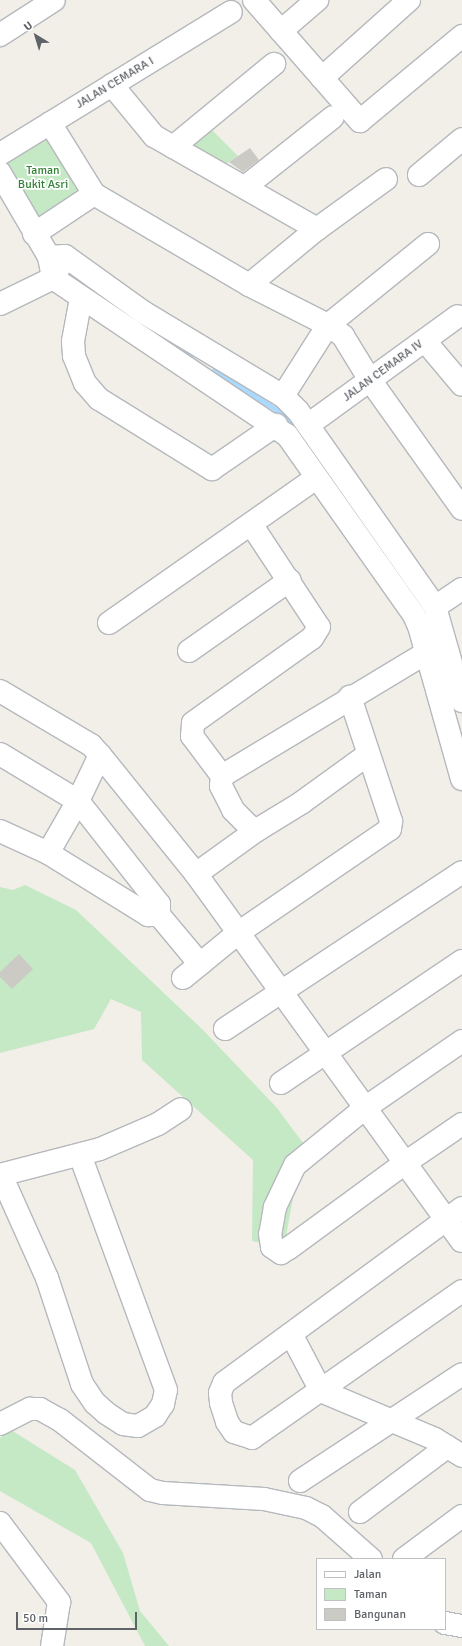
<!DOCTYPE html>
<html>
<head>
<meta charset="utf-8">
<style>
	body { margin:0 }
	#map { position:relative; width:462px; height:1646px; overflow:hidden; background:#f1efe8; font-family:Signika,sans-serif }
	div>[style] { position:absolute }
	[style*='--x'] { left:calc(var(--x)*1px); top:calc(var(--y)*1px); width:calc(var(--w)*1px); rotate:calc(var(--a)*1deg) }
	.green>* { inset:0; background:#c5e8c5 }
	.stream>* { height:5px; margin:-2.5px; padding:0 2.5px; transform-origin:2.5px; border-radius:2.5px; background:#aadaff }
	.building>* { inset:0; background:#cccac5 }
	.roads { filter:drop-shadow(1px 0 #b5b8bc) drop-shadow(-1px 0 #b5b8bc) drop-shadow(0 1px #b5b8bc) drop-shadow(0 -1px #b5b8bc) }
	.minor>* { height:22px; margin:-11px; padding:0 11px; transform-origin:11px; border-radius:11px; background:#fff }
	span { translate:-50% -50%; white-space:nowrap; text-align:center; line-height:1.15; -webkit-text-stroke:3.5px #fff; paint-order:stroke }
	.street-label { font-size:12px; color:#5f6368 }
	.park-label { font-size:12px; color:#348238 }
	.legend { position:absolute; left:316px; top:1558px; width:130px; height:72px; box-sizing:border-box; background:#fff; border:1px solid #bfc1c3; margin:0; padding:5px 7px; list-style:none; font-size:12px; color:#5f6368 }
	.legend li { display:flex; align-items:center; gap:8px; height:20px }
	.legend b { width:20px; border:1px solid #bfc1c3 }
	.north { position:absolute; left:16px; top:16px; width:40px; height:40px; -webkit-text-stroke:3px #fff; paint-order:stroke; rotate:322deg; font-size:11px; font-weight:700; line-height:16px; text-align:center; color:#5f6368 }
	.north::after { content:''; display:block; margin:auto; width:14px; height:18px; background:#5f6368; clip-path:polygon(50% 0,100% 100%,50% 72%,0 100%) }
	.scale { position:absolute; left:16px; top:1612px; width:121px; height:18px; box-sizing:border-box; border:2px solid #5f6368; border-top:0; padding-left:5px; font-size:12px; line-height:14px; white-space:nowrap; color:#5f6368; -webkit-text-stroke:3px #fff; paint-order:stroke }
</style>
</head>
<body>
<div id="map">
	<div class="green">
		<i style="clip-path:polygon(50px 123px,94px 194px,34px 234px,0 154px)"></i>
		<i style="clip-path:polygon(212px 130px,238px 156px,221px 167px,190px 146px)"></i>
		<i style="clip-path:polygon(25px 885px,76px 910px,203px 1030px,277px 1108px,303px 1143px,284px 1247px,252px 1241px,253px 1160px,142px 1060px,141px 1012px,111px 999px,94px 1029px,0 1053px,0 887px,13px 890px)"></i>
		<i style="clip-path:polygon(11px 1430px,75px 1470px,123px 1553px,140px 1611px,169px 1646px,145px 1646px,91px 1543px,0 1491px,0 1438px)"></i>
	</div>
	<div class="stream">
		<i style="--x:128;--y:315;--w:75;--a:32.4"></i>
		<i style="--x:214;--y:370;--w:82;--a:32.5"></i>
		<i style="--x:283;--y:414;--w:61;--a:52.4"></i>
	</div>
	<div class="building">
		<i style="clip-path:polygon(250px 148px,259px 160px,243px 172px,229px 162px)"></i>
		<i style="clip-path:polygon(19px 954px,33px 969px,12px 989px,0 977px,0 972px)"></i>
	</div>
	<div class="roads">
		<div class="minor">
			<i style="--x:254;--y:0;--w:161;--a:48.8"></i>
			<i style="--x:360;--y:121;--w:133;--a:-39.8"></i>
			<i style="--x:281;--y:31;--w:48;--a:-40.7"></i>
			<i style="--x:0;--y:35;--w:64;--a:-32.9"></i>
			<i style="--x:322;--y:78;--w:117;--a:-41.9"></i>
			<i style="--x:112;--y:85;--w:66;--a:50.5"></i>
			<i style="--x:154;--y:136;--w:188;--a:29.7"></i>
			<i style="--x:50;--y:123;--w:84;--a:58.2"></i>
			<i style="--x:94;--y:194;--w:180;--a:30.4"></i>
			<i style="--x:249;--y:285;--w:89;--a:26.9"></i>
			<i style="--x:328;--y:325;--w:84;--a:122.4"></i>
			<i style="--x:173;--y:147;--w:131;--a:-39.4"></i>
			<i style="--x:0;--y:154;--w:271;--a:-31.6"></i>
			<i style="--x:0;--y:173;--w:97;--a:59.7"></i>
			<i style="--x:49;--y:257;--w:21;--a:79"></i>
			<i style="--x:53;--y:278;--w:282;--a:33.9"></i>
			<i style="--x:287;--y:435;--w:220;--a:54.8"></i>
			<i style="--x:414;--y:615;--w:12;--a:66"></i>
			<i style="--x:419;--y:626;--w:159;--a:74.3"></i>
			<i style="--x:419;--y:175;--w:56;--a:-39.9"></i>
			<i style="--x:245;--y:187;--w:112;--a:-38.5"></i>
			<i style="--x:34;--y:234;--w:72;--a:-33.7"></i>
			<i style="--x:428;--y:244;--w:129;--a:141"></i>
			<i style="--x:328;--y:325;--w:19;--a:36"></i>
			<i style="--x:343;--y:336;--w:52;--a:58.5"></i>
			<i style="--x:370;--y:380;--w:158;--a:54.5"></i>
			<i style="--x:49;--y:257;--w:16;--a:-4"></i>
			<i style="--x:65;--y:256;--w:96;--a:35.7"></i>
			<i style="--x:143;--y:312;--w:163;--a:31"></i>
			<i style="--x:283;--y:396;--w:21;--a:45"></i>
			<i style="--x:298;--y:411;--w:239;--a:55"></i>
			<i style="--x:435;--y:607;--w:98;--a:74"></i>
			<i style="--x:249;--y:285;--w:88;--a:-39.5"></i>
			<i style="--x:317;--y:229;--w:85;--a:-35.9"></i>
			<i style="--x:81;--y:298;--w:44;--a:100.5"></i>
			<i style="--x:73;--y:341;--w:15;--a:86"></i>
			<i style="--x:74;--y:356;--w:29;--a:68"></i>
			<i style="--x:85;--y:383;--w:21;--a:49"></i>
			<i style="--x:99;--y:399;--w:133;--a:31.8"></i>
			<i style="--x:212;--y:469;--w:78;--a:-34.5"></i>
			<i style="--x:0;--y:304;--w:59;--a:-26.1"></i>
			<i style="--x:53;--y:278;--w:14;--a:-60"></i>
			<i style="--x:425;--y:341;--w:57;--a:49.9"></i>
			<i style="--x:308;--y:425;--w:185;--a:-36"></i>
			<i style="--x:251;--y:524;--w:123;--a:56.6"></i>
			<i style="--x:319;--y:627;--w:13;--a:122"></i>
			<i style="--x:312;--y:638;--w:146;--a:144.5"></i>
			<i style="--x:193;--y:723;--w:13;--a:94"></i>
			<i style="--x:192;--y:736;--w:50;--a:53.1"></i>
			<i style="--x:222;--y:776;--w:10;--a:96"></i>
			<i style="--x:221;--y:786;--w:27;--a:63"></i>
			<i style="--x:233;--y:810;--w:23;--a:45"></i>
			<i style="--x:249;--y:826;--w:9;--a:27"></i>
			<i style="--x:257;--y:830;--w:52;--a:-31.5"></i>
			<i style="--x:301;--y:803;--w:82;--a:-36"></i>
			<i style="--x:435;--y:607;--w:32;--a:-34"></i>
			<i style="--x:109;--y:623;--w:253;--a:-35"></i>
			<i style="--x:189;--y:651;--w:123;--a:-35.1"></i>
			<i style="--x:0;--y:691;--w:106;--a:30.7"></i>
			<i style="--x:91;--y:745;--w:13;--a:48"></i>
			<i style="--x:100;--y:755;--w:153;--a:51.1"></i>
			<i style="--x:196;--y:874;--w:453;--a:54.1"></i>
			<i style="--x:0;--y:754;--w:91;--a:31.1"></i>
			<i style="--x:78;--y:801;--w:51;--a:-64.4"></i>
			<i style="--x:222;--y:776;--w:238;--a:-31.1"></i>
			<i style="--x:0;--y:831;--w:53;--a:24.6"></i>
			<i style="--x:48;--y:853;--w:60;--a:-60"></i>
			<i style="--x:78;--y:801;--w:131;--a:51.8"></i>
			<i style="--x:159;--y:904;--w:11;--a:90"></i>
			<i style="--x:159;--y:915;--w:64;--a:50.1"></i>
			<i style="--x:48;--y:853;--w:118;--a:31.8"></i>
			<i style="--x:148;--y:915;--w:11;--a:0"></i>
			<i style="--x:196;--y:874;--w:75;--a:-35.8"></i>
			<i style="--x:183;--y:978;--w:71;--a:-39.3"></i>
			<i style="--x:238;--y:933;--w:184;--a:-34.4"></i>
			<i style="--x:390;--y:829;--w:8;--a:-83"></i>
			<i style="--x:391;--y:821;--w:131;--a:-108.3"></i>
			<i style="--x:225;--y:1029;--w:284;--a:-33.5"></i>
			<i style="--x:462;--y:1041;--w:118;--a:145.4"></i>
			<i style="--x:365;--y:1108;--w:90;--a:140.8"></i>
			<i style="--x:295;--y:1165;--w:47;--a:115.5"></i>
			<i style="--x:275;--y:1207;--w:27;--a:100"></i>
			<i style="--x:270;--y:1234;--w:13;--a:81"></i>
			<i style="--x:272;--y:1247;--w:11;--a:34"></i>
			<i style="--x:281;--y:1253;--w:9;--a:-32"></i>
			<i style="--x:289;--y:1248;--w:144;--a:-36.2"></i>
			<i style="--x:405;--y:1163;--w:69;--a:-34.4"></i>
			<i style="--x:281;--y:1083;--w:218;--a:-34"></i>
			<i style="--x:0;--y:1175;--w:103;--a:-14.6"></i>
			<i style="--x:100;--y:1149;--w:63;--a:-23.3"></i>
			<i style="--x:158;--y:1124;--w:27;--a:-33"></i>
			<i style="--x:1;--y:1175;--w:113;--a:65.9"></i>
			<i style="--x:47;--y:1278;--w:112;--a:71.7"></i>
			<i style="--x:82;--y:1384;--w:23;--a:56"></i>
			<i style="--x:95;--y:1403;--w:15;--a:42"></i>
			<i style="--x:106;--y:1413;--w:20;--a:33"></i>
			<i style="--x:123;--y:1424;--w:15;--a:8"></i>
			<i style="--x:138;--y:1426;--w:20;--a:-30"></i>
			<i style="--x:155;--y:1416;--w:14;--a:-56"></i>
			<i style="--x:163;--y:1404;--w:14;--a:-78"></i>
			<i style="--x:166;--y:1390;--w:250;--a:-110.1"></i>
			<i style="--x:462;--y:1208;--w:295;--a:143.7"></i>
			<i style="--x:224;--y:1383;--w:11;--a:112"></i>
			<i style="--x:220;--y:1393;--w:10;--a:84"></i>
			<i style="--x:221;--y:1403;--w:20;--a:72"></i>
			<i style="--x:227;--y:1422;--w:12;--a:55"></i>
			<i style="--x:234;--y:1432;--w:19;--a:18"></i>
			<i style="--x:252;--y:1438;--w:256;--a:-35"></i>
			<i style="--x:291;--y:1334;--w:64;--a:62.2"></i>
			<i style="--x:321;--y:1391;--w:124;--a:22.8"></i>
			<i style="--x:435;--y:1439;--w:32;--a:32"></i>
			<i style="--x:0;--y:1424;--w:34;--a:-27"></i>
			<i style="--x:30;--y:1409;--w:10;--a:0"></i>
			<i style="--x:40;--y:1409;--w:23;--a:29"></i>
			<i style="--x:60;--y:1420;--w:114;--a:37.9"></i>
			<i style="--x:150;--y:1490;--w:13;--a:13"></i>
			<i style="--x:163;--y:1493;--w:101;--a:3.4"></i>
			<i style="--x:264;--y:1499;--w:43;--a:12.1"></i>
			<i style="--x:306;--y:1508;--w:18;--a:27"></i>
			<i style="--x:322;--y:1516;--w:65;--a:41.3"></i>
			<i style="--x:300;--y:1481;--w:194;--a:-33.4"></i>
			<i style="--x:360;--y:1512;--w:109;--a:-36.8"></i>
			<i style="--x:0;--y:1523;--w:99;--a:53.2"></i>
			<i style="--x:59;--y:1602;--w:45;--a:99"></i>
			<i style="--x:404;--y:1559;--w:72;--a:-36.6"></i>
			<i style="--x:445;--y:1623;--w:17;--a:10"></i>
		</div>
	</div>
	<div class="street-label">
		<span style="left:115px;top:83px;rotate:-31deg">JALAN CEMARA I</span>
		<span style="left:383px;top:371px;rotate:-36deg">JALAN CEMARA IV</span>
	</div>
	<div class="park-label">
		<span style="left:43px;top:178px">Taman<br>Bukit Asri</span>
	</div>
	<ul class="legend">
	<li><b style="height:5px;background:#fff"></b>Jalan</li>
	<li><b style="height:11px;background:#c5e8c5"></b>Taman</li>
	<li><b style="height:11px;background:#cccac5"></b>Bangunan</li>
	</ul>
	<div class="north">U</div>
	<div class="scale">50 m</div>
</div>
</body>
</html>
